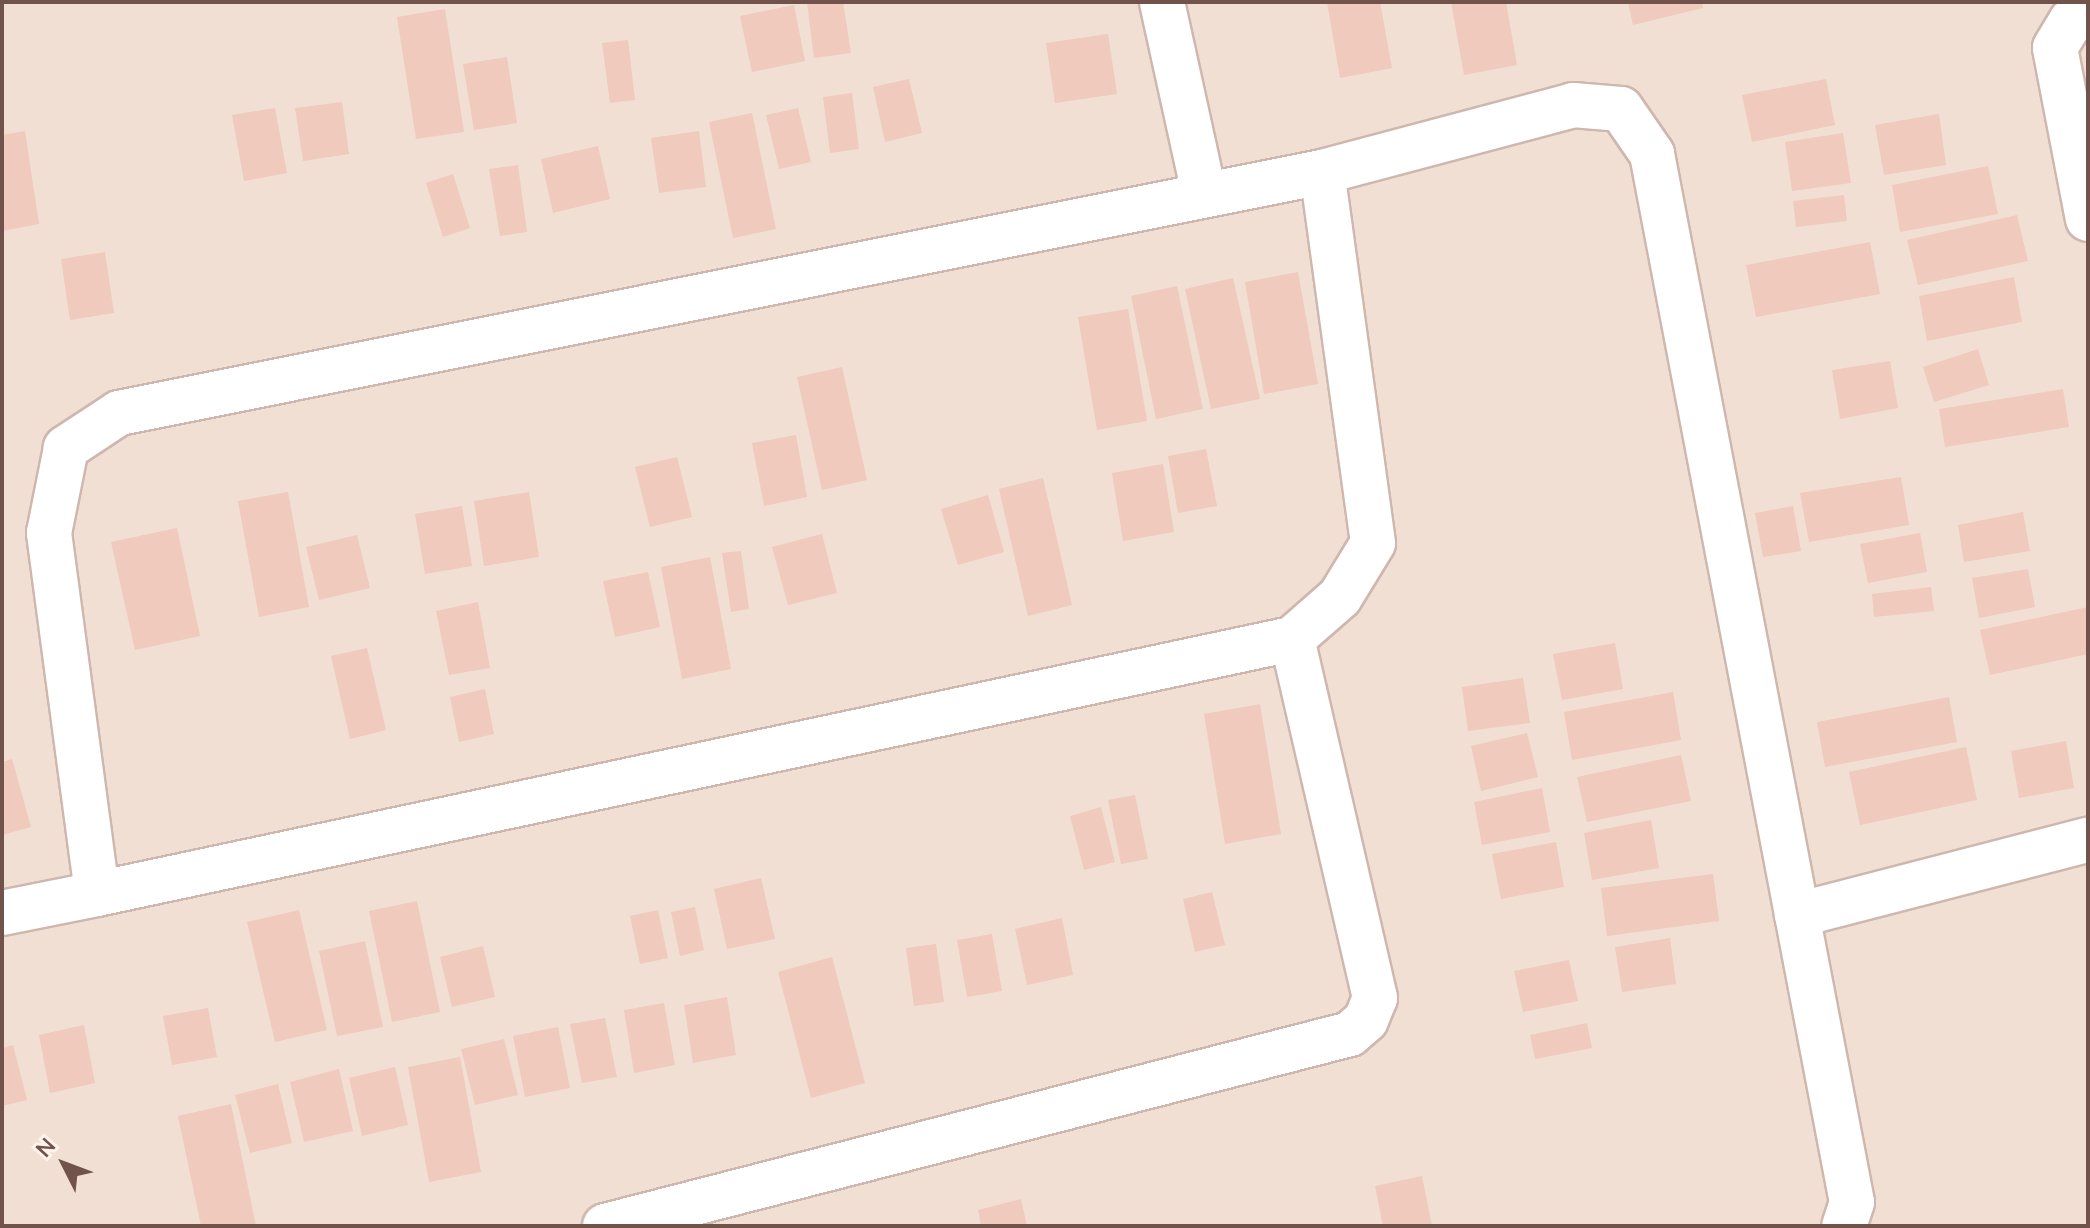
<!DOCTYPE html>
<html>
<head>
<meta charset="utf-8">
<style>
	body { margin:0 }
	#map { position:relative; width:2090px; height:1228px; overflow:hidden; background:#fbefe4; font-family:"Nunito Sans",sans-serif }
	div>[style] { position:absolute }
	[style*='--x'] { left:calc(var(--x)*1px); top:calc(var(--y)*1px); width:calc(var(--w)*1px); rotate:calc(var(--a)*1deg) }
	.residential>* { inset:0; background:#f2dfd3 }
	.building>* { inset:0; background:#efcabd }
	.roads { filter:drop-shadow(2px 0 #ceb7ae) drop-shadow(-2px 0 #ceb7ae) drop-shadow(0 2px #ceb7ae) drop-shadow(0 -2px #ceb7ae) }
	.minor>* { height:44px; margin:-22px; padding:0 22px; transform-origin:22px; border-radius:22px; background:#fff }
	span { translate:-50% -50%; white-space:nowrap; text-align:center; line-height:1.15; -webkit-text-stroke:8px #fef3ea; paint-order:stroke }
	.frame { position:absolute; inset:0; border:4px solid #71534b; pointer-events:none }
	.north { position:absolute; left:24px; top:1124px; width:80px; height:80px; -webkit-text-stroke:6px #fef3ea; paint-order:stroke; rotate:312deg; font-size:22px; font-weight:700; line-height:32px; text-align:center; color:#71534b }
	.north::after { content:''; display:block; margin:auto; width:28px; height:36px; background:#71534b; clip-path:polygon(50% 0,100% 100%,50% 72%,0 100%) }
</style>
</head>
<body>
<div id="map">
	<div class="residential">
		<i style="clip-path:polygon(2px 2px,2088px 2px,2088px 1226px,2px 1226px)"></i>
	</div>
	<div class="building">
		<i style="clip-path:polygon(807px 2px,843px 2px,851px 53px,814px 58px)"></i>
		<i style="clip-path:polygon(1327px 2px,1380px 2px,1392px 68px,1340px 78px)"></i>
		<i style="clip-path:polygon(1451px 2px,1506px 2px,1517px 65px,1464px 75px)"></i>
		<i style="clip-path:polygon(1628px 2px,1702px 2px,1703px 8px,1633px 25px)"></i>
		<i style="clip-path:polygon(794px 5px,805px 61px,752px 72px,740px 16px)"></i>
		<i style="clip-path:polygon(445px 9px,464px 132px,416px 139px,397px 17px)"></i>
		<i style="clip-path:polygon(1108px 34px,1117px 94px,1055px 103px,1046px 43px)"></i>
		<i style="clip-path:polygon(628px 40px,635px 100px,610px 103px,602px 43px)"></i>
		<i style="clip-path:polygon(507px 57px,517px 123px,474px 130px,463px 64px)"></i>
		<i style="clip-path:polygon(909px 79px,922px 133px,885px 142px,873px 87px)"></i>
		<i style="clip-path:polygon(1826px 79px,1835px 125px,1752px 142px,1742px 95px)"></i>
		<i style="clip-path:polygon(852px 93px,859px 149px,830px 153px,823px 97px)"></i>
		<i style="clip-path:polygon(342px 102px,349px 154px,303px 161px,295px 108px)"></i>
		<i style="clip-path:polygon(275px 108px,287px 173px,244px 181px,232px 115px)"></i>
		<i style="clip-path:polygon(798px 108px,811px 162px,779px 169px,766px 115px)"></i>
		<i style="clip-path:polygon(752px 113px,776px 229px,733px 238px,709px 122px)"></i>
		<i style="clip-path:polygon(1939px 114px,1946px 165px,1884px 175px,1875px 125px)"></i>
		<i style="clip-path:polygon(25px 131px,39px 224px,2px 231px,2px 135px)"></i>
		<i style="clip-path:polygon(699px 131px,706px 187px,659px 193px,651px 138px)"></i>
		<i style="clip-path:polygon(1843px 133px,1851px 183px,1792px 191px,1785px 142px)"></i>
		<i style="clip-path:polygon(598px 146px,610px 199px,553px 213px,541px 159px)"></i>
		<i style="clip-path:polygon(518px 165px,527px 232px,500px 236px,489px 169px)"></i>
		<i style="clip-path:polygon(1988px 166px,1998px 214px,1900px 232px,1892px 185px)"></i>
		<i style="clip-path:polygon(453px 174px,470px 228px,443px 237px,426px 183px)"></i>
		<i style="clip-path:polygon(1844px 195px,1847px 221px,1796px 227px,1793px 201px)"></i>
		<i style="clip-path:polygon(2017px 215px,2028px 261px,1918px 285px,1907px 240px)"></i>
		<i style="clip-path:polygon(1870px 242px,1880px 294px,1756px 317px,1746px 265px)"></i>
		<i style="clip-path:polygon(105px 252px,114px 313px,70px 320px,61px 259px)"></i>
		<i style="clip-path:polygon(1298px 272px,1318px 384px,1264px 394px,1245px 282px)"></i>
		<i style="clip-path:polygon(2014px 277px,2022px 322px,1927px 341px,1919px 296px)"></i>
		<i style="clip-path:polygon(1233px 278px,1260px 399px,1211px 409px,1185px 289px)"></i>
		<i style="clip-path:polygon(1177px 286px,1203px 409px,1156px 419px,1131px 296px)"></i>
		<i style="clip-path:polygon(1128px 309px,1147px 421px,1097px 430px,1078px 317px)"></i>
		<i style="clip-path:polygon(1978px 349px,1989px 385px,1934px 402px,1923px 367px)"></i>
		<i style="clip-path:polygon(1890px 361px,1898px 408px,1840px 419px,1832px 370px)"></i>
		<i style="clip-path:polygon(842px 367px,867px 480px,822px 490px,797px 377px)"></i>
		<i style="clip-path:polygon(2063px 389px,2069px 427px,1945px 447px,1939px 409px)"></i>
		<i style="clip-path:polygon(796px 435px,807px 497px,764px 506px,752px 443px)"></i>
		<i style="clip-path:polygon(1206px 449px,1217px 506px,1178px 513px,1168px 456px)"></i>
		<i style="clip-path:polygon(677px 457px,692px 517px,650px 527px,635px 467px)"></i>
		<i style="clip-path:polygon(1163px 464px,1174px 532px,1123px 541px,1112px 473px)"></i>
		<i style="clip-path:polygon(1901px 477px,1909px 525px,1809px 542px,1800px 493px)"></i>
		<i style="clip-path:polygon(1043px 478px,1072px 605px,1028px 616px,999px 489px)"></i>
		<i style="clip-path:polygon(288px 492px,309px 607px,259px 617px,238px 501px)"></i>
		<i style="clip-path:polygon(529px 492px,539px 557px,484px 566px,474px 501px)"></i>
		<i style="clip-path:polygon(988px 495px,1004px 552px,958px 565px,941px 509px)"></i>
		<i style="clip-path:polygon(462px 506px,472px 566px,425px 574px,415px 514px)"></i>
		<i style="clip-path:polygon(1793px 506px,1801px 551px,1763px 557px,1755px 513px)"></i>
		<i style="clip-path:polygon(2023px 512px,2030px 551px,1964px 562px,1958px 525px)"></i>
		<i style="clip-path:polygon(177px 528px,200px 636px,135px 650px,111px 542px)"></i>
		<i style="clip-path:polygon(1920px 533px,1927px 572px,1868px 583px,1860px 544px)"></i>
		<i style="clip-path:polygon(822px 534px,837px 593px,788px 605px,772px 547px)"></i>
		<i style="clip-path:polygon(357px 535px,370px 588px,319px 600px,306px 547px)"></i>
		<i style="clip-path:polygon(741px 551px,749px 609px,731px 612px,722px 553px)"></i>
		<i style="clip-path:polygon(710px 557px,731px 669px,682px 679px,661px 567px)"></i>
		<i style="clip-path:polygon(2028px 569px,2035px 607px,1979px 618px,1972px 578px)"></i>
		<i style="clip-path:polygon(648px 572px,660px 627px,615px 637px,603px 581px)"></i>
		<i style="clip-path:polygon(1931px 587px,1934px 611px,1874px 617px,1872px 594px)"></i>
		<i style="clip-path:polygon(478px 602px,490px 668px,449px 675px,436px 611px)"></i>
		<i style="clip-path:polygon(2088px 607px,2088px 654px,1990px 675px,1980px 630px)"></i>
		<i style="clip-path:polygon(1615px 643px,1623px 689px,1562px 700px,1553px 654px)"></i>
		<i style="clip-path:polygon(367px 648px,386px 730px,350px 739px,331px 656px)"></i>
		<i style="clip-path:polygon(1523px 678px,1530px 723px,1468px 731px,1462px 687px)"></i>
		<i style="clip-path:polygon(485px 689px,494px 734px,459px 742px,450px 697px)"></i>
		<i style="clip-path:polygon(1673px 692px,1681px 740px,1572px 760px,1564px 712px)"></i>
		<i style="clip-path:polygon(1949px 697px,1957px 742px,1825px 767px,1817px 722px)"></i>
		<i style="clip-path:polygon(1260px 704px,1281px 834px,1225px 844px,1204px 714px)"></i>
		<i style="clip-path:polygon(1527px 733px,1538px 777px,1481px 791px,1471px 746px)"></i>
		<i style="clip-path:polygon(2066px 741px,2074px 788px,2019px 798px,2011px 751px)"></i>
		<i style="clip-path:polygon(1966px 747px,1977px 800px,1860px 825px,1849px 772px)"></i>
		<i style="clip-path:polygon(1681px 755px,1691px 801px,1587px 822px,1577px 777px)"></i>
		<i style="clip-path:polygon(12px 759px,31px 827px,2px 835px,2px 762px)"></i>
		<i style="clip-path:polygon(1542px 788px,1550px 832px,1482px 845px,1474px 802px)"></i>
		<i style="clip-path:polygon(1135px 795px,1148px 859px,1121px 864px,1108px 800px)"></i>
		<i style="clip-path:polygon(1101px 807px,1115px 862px,1084px 870px,1070px 816px)"></i>
		<i style="clip-path:polygon(1651px 820px,1659px 868px,1592px 880px,1584px 833px)"></i>
		<i style="clip-path:polygon(1556px 842px,1564px 887px,1501px 899px,1492px 854px)"></i>
		<i style="clip-path:polygon(1713px 874px,1719px 921px,1607px 936px,1601px 888px)"></i>
		<i style="clip-path:polygon(761px 878px,775px 939px,727px 949px,714px 889px)"></i>
		<i style="clip-path:polygon(1212px 892px,1225px 945px,1195px 952px,1183px 899px)"></i>
		<i style="clip-path:polygon(417px 901px,440px 1012px,392px 1022px,369px 911px)"></i>
		<i style="clip-path:polygon(695px 907px,704px 950px,680px 956px,671px 912px)"></i>
		<i style="clip-path:polygon(299px 910px,327px 1030px,275px 1042px,247px 922px)"></i>
		<i style="clip-path:polygon(658px 910px,668px 958px,640px 964px,630px 916px)"></i>
		<i style="clip-path:polygon(1062px 918px,1073px 975px,1027px 985px,1015px 929px)"></i>
		<i style="clip-path:polygon(992px 934px,1002px 991px,967px 997px,957px 940px)"></i>
		<i style="clip-path:polygon(1670px 938px,1676px 984px,1622px 992px,1615px 947px)"></i>
		<i style="clip-path:polygon(365px 941px,383px 1027px,337px 1036px,319px 951px)"></i>
		<i style="clip-path:polygon(936px 944px,944px 1002px,914px 1006px,906px 948px)"></i>
		<i style="clip-path:polygon(483px 946px,495px 997px,452px 1007px,440px 957px)"></i>
		<i style="clip-path:polygon(832px 957px,865px 1083px,811px 1098px,778px 972px)"></i>
		<i style="clip-path:polygon(1569px 960px,1578px 1001px,1523px 1012px,1514px 971px)"></i>
		<i style="clip-path:polygon(727px 997px,736px 1055px,693px 1063px,684px 1005px)"></i>
		<i style="clip-path:polygon(664px 1003px,675px 1065px,634px 1073px,624px 1010px)"></i>
		<i style="clip-path:polygon(208px 1008px,217px 1057px,172px 1065px,163px 1016px)"></i>
		<i style="clip-path:polygon(605px 1018px,617px 1077px,582px 1083px,570px 1024px)"></i>
		<i style="clip-path:polygon(1587px 1023px,1592px 1048px,1535px 1059px,1530px 1035px)"></i>
		<i style="clip-path:polygon(84px 1025px,95px 1083px,50px 1093px,39px 1035px)"></i>
		<i style="clip-path:polygon(558px 1027px,570px 1088px,525px 1097px,513px 1036px)"></i>
		<i style="clip-path:polygon(504px 1039px,518px 1095px,475px 1105px,461px 1049px)"></i>
		<i style="clip-path:polygon(13px 1045px,27px 1100px,2px 1106px,2px 1048px)"></i>
		<i style="clip-path:polygon(460px 1057px,481px 1172px,429px 1182px,408px 1067px)"></i>
		<i style="clip-path:polygon(395px 1067px,408px 1125px,362px 1136px,349px 1078px)"></i>
		<i style="clip-path:polygon(339px 1069px,353px 1131px,304px 1142px,290px 1082px)"></i>
		<i style="clip-path:polygon(278px 1084px,292px 1143px,250px 1153px,235px 1095px)"></i>
		<i style="clip-path:polygon(231px 1104px,256px 1226px,201px 1226px,178px 1116px)"></i>
		<i style="clip-path:polygon(1422px 1176px,1432px 1226px,1383px 1226px,1375px 1186px)"></i>
		<i style="clip-path:polygon(1021px 1199px,1027px 1226px,981px 1226px,978px 1210px)"></i>
	</div>
	<div class="roads">
		<div class="minor">
			<i style="--x:1162;--y:2;--w:196;--a:77.6"></i>
			<i style="--x:2088;--y:17;--w:17;--a:167"></i>
			<i style="--x:2071;--y:21;--w:31;--a:121"></i>
			<i style="--x:2055;--y:48;--w:174;--a:79.1"></i>
			<i style="--x:1322;--y:172;--w:260;--a:-14.9"></i>
			<i style="--x:1573;--y:105;--w:48;--a:4.8"></i>
			<i style="--x:1621;--y:109;--w:55;--a:55.4"></i>
			<i style="--x:1652;--y:154;--w:1067;--a:79.2"></i>
			<i style="--x:1852;--y:1202;--w:25;--a:108"></i>
			<i style="--x:2;--y:913;--w:97;--a:-11.3"></i>
			<i style="--x:97;--y:894;--w:1222;--a:-12.05"></i>
			<i style="--x:1292;--y:639;--w:64;--a:-41.2"></i>
			<i style="--x:1340;--y:597;--w:63;--a:-58.6"></i>
			<i style="--x:1373;--y:543;--w:374;--a:-97.8"></i>
			<i style="--x:1322;--y:172;--w:1227;--a:168.67"></i>
			<i style="--x:119;--y:413;--w:64;--a:146.6"></i>
			<i style="--x:66;--y:448;--w:87;--a:101.3"></i>
			<i style="--x:49;--y:533;--w:364;--a:82.4"></i>
			<i style="--x:1797;--y:915;--w:301;--a:-14.5"></i>
			<i style="--x:605;--y:1226;--w:769;--a:-14.45"></i>
			<i style="--x:1350;--y:1034;--w:21;--a:-41"></i>
			<i style="--x:1366;--y:1020;--w:24;--a:-68"></i>
			<i style="--x:1375;--y:998;--w:368;--a:-103"></i>
		</div>
	</div>
	<div class="frame"></div>
	<div class="north">N</div>
</div>
</body>
</html>
